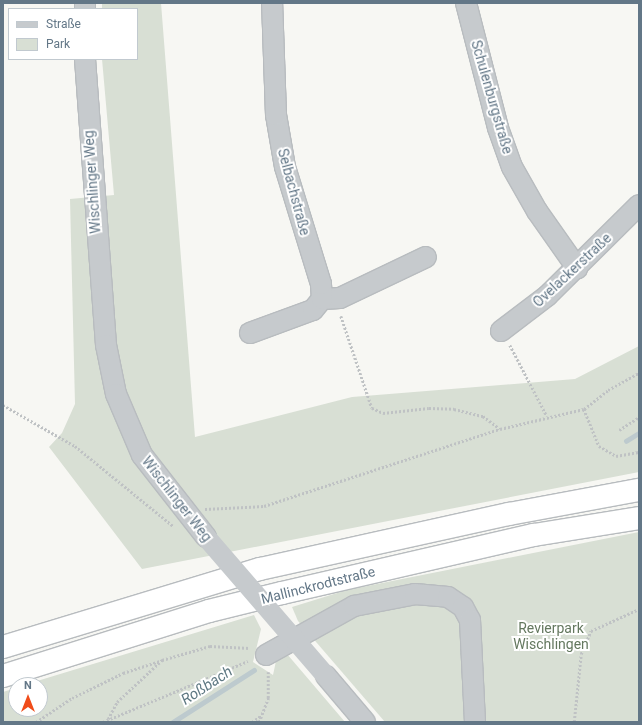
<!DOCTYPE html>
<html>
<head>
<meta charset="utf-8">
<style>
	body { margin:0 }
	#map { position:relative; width:642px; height:725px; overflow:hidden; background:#f7f7f3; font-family:Roboto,sans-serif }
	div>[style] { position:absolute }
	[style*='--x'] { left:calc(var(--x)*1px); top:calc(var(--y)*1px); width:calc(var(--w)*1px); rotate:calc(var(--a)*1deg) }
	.green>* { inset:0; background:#d8dfd4 }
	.stream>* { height:4.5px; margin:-2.25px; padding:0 2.25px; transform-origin:2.25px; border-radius:2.25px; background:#bdcace }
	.path>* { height:2.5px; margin-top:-1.25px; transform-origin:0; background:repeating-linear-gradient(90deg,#bfc2c4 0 2px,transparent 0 4px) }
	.roads { filter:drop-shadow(1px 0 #b8bcbf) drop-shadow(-1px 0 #b8bcbf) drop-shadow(0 1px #b8bcbf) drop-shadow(0 -1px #b8bcbf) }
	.minor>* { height:20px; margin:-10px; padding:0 10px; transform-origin:10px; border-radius:10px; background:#c6cacd }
	.highway>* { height:22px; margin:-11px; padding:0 11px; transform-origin:11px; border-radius:11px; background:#fff }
	.minor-bridge>* { height:20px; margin:-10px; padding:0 10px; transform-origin:10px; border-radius:10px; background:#c6cacd }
	span { translate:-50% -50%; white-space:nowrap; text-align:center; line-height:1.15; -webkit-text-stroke:4px #fff; paint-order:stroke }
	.street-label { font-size:14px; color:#637787 }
	.park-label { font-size:14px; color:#64785f }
	.water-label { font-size:15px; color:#5f7983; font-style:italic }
	.frame { position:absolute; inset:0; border:4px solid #637787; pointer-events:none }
	.legend { position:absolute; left:8px; top:8px; width:130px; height:52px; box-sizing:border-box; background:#fff; border:1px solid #c1c9cf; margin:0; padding:5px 7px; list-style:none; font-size:12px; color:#637787 }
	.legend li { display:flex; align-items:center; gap:8px; height:20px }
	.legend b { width:20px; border:1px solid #c1c9cf }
	.north { position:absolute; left:8px; top:677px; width:40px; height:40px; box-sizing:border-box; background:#fff; border:1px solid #c1c9cf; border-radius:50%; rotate:0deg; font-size:11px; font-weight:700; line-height:16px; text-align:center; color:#637787 }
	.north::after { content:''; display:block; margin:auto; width:14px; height:18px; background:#f04c1a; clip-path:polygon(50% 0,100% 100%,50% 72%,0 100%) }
</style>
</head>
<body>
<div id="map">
	<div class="green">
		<i style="clip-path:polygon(102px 3px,161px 3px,195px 437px,352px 397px,575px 379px,639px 346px,639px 472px,142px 569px,49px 447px,62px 433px,75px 404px,70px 199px,114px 195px,102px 59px,137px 59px,137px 9px,102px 9px)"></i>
		<i style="clip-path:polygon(639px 532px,639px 722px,385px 722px,298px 621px,292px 607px,347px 590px)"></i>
		<i style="clip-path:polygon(254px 615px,261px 629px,253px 662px,273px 675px,276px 661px,287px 654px,345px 722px,3px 722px,3px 692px,16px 688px,16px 709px,40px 709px,40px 685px,24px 685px)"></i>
	</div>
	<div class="stream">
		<i style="--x:626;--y:441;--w:15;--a:-32"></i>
		<i style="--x:173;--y:722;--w:96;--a:-32.7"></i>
	</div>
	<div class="path">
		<i style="--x:341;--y:316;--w:97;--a:71.4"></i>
		<i style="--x:372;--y:408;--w:12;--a:24"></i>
		<i style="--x:383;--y:413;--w:46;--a:-6.2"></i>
		<i style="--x:429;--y:408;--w:25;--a:2"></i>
		<i style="--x:454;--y:409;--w:30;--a:14"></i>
		<i style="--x:483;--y:416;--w:21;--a:37"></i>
		<i style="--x:510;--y:345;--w:80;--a:62.5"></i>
		<i style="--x:3;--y:405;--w:83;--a:29.7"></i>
		<i style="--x:75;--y:446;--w:127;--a:39.2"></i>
		<i style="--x:584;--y:409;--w:40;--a:68"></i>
		<i style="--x:599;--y:446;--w:20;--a:30"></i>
		<i style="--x:616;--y:456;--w:23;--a:-10"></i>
		<i style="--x:619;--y:430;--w:24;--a:-33"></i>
		<i style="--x:205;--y:509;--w:59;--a:-2.9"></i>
		<i style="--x:264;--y:506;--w:248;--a:-18.1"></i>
		<i style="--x:500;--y:429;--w:86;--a:-13.4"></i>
		<i style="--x:584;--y:409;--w:31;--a:-38"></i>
		<i style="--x:608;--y:390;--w:35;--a:-29"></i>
		<i style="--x:108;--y:719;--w:19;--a:-62"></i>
		<i style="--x:117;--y:702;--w:62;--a:-43"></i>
		<i style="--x:162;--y:660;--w:50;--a:-16.3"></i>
		<i style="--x:210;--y:646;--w:40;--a:2.9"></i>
		<i style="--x:36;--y:722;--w:43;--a:-33.7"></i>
		<i style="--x:72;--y:698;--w:57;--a:-26.1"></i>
		<i style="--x:123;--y:673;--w:39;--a:-18"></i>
		<i style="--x:103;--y:722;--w:157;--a:-22.8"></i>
		<i style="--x:252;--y:722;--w:12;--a:-35"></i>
		<i style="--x:259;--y:722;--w:26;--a:-69"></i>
		<i style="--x:268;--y:698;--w:26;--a:-90"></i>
		<i style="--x:574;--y:722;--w:68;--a:-84.1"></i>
		<i style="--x:581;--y:654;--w:25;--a:-67"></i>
		<i style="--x:591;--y:631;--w:53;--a:-24.6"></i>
	</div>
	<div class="roads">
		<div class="minor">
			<i style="--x:85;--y:3;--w:6;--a:90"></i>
			<i style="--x:466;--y:3;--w:129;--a:75.6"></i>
			<i style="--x:498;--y:128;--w:41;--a:70.3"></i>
			<i style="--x:512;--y:167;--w:51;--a:60.4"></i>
			<i style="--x:537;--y:211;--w:70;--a:54.9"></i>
			<i style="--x:85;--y:59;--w:287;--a:85.8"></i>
			<i style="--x:106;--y:345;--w:50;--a:78.5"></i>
			<i style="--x:116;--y:394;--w:66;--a:66.9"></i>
			<i style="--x:142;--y:455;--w:104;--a:52"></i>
			<i style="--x:322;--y:299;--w:18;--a:-3"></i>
			<i style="--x:340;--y:298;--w:95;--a:-25.5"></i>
			<i style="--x:501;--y:331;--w:58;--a:-37.3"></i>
			<i style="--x:547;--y:296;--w:129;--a:-44.7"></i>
			<i style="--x:250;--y:333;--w:67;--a:-20.1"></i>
			<i style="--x:313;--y:310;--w:14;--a:-51"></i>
			<i style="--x:322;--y:299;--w:15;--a:-94"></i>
			<i style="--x:321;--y:284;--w:122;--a:-107.1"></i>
			<i style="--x:285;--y:167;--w:53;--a:-99.8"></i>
			<i style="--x:276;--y:115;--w:112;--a:-92"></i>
			<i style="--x:266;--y:655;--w:101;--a:-29.1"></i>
			<i style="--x:354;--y:606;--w:62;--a:-11.1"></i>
			<i style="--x:415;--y:594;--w:33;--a:5"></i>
			<i style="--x:448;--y:597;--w:18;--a:34"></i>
			<i style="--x:463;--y:607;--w:15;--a:62"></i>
			<i style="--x:470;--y:620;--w:102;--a:87.2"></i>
			<i style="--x:326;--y:676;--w:60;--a:49.7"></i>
		</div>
		<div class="highway">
			<i style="--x:3;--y:647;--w:269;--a:-16.9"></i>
			<i style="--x:260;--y:569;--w:255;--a:-12.5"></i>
			<i style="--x:509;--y:514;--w:132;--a:-10.5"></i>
			<i style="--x:3;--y:676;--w:216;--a:-17.5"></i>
			<i style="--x:209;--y:611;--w:75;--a:-13.9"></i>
			<i style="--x:282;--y:593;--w:259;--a:-13"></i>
			<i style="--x:534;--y:535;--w:106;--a:-9.2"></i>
		</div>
	</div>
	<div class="minor-bridge">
		<i style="--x:206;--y:537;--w:184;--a:49.2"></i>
	</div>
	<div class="street-label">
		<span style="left:492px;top:97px;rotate:74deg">Schulenburgstraße</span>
		<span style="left:92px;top:182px;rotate:-94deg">Wischlinger Weg</span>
		<span style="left:294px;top:192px;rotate:75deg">Selbachstraße</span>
		<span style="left:572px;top:270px;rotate:-43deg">Ovelackerstraße</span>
		<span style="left:177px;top:499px;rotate:52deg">Wischlinger Weg</span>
		<span style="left:318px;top:585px;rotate:-14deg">Mallinckrodtstraße</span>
	</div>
	<div class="park-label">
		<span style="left:551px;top:636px">Revierpark<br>Wischlingen</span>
	</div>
	<div class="water-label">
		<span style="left:207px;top:686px;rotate:-33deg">Roßbach</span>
	</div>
	<div class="frame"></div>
	<ul class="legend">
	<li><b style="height:5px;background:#c6cacd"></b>Straße</li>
	<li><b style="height:11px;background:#d8dfd4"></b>Park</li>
	</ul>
	<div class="north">N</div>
</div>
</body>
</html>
